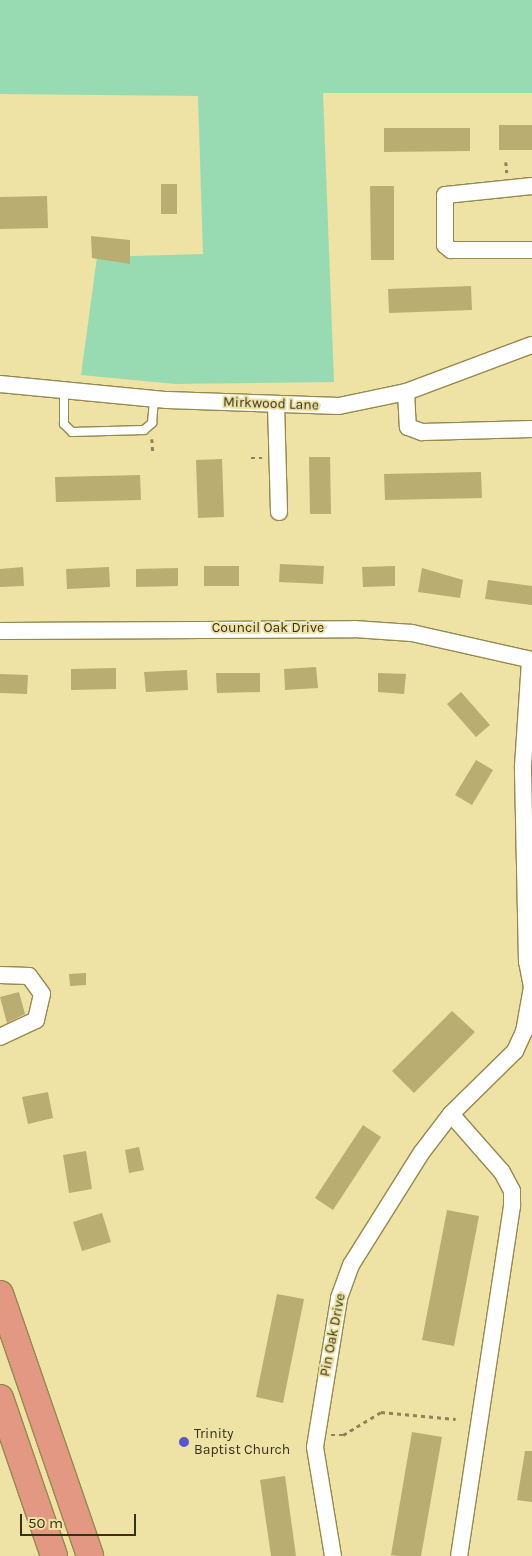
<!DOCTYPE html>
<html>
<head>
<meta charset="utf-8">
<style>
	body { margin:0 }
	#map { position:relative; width:532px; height:1556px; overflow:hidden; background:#eee2a5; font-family:Karla,sans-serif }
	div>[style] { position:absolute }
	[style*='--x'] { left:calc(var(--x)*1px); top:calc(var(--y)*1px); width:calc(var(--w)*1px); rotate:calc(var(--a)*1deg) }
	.green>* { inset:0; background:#98dbb3 }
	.building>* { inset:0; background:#b9ad72 }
	.path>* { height:2.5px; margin-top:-1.25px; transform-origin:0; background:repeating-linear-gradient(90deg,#8c845a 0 4px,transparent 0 8px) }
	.roads { filter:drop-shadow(1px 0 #95894f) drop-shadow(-1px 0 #95894f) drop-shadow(0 1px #95894f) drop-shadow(0 -1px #95894f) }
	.service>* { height:8px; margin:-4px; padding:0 4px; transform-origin:4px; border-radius:4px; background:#fff }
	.minor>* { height:16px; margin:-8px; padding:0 8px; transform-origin:8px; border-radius:8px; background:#fff }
	.trunk>* { height:26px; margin:-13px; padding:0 13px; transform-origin:13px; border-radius:13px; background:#e29882 }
	.dots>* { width:14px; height:14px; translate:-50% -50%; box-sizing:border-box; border:2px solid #eee2a5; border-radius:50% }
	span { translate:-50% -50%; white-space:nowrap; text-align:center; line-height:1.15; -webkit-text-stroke:4px #eee2a5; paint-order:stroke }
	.street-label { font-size:14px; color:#363119 }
	.poi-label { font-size:14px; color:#363119 }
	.left { translate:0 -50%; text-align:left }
	.scale { position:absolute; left:20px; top:1514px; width:116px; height:22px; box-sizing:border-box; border:2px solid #363119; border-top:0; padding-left:6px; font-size:15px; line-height:18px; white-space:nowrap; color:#363119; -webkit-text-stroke:4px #eee2a5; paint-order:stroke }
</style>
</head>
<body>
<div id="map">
	<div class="green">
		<i style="clip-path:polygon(0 0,532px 0,532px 93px,323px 93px,334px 382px,175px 384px,81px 375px,97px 257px,203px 254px,198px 96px,0 94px)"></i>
	</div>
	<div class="building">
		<i style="clip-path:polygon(499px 125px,532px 125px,532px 150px,499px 150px)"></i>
		<i style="clip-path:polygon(384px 128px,470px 128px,470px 151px,384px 152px)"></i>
		<i style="clip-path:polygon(161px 184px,177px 184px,177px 214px,161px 214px)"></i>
		<i style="clip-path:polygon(370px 186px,394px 186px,394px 260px,371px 260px)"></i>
		<i style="clip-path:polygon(47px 196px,48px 228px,0 229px,0 197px)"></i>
		<i style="clip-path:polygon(91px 236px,130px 240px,130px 264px,92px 258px)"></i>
		<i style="clip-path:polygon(471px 286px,472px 310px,389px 313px,388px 289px)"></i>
		<i style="clip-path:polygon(309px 457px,330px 457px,331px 514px,310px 514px)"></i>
		<i style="clip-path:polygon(222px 459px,224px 517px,198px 518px,196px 460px)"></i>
		<i style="clip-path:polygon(481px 472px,482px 498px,385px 500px,384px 474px)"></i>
		<i style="clip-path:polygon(140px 475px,141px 500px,56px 502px,55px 477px)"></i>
		<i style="clip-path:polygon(280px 564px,324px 566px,323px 584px,279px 582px)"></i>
		<i style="clip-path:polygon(204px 566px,239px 566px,239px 586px,204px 586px)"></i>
		<i style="clip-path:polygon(395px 566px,395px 586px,363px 587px,362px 567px)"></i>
		<i style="clip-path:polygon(23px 567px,24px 586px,0 587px,0 569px)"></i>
		<i style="clip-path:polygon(109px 567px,110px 587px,67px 589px,66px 569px)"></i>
		<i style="clip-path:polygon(178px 568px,178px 586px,136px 587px,136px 569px)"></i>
		<i style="clip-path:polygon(422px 568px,463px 580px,460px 598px,418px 592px)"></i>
		<i style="clip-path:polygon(488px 580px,532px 586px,532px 605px,485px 599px)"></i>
		<i style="clip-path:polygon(316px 667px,318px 688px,285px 690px,284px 669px)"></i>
		<i style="clip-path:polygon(116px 668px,116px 689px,71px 690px,71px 669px)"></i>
		<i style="clip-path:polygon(187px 670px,188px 690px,146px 692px,144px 672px)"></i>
		<i style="clip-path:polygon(216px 673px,260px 673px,260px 692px,217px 693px)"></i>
		<i style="clip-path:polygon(378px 673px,406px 674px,404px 694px,378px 692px)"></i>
		<i style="clip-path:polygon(0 674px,28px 675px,27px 694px,0 693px)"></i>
		<i style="clip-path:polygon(461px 692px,490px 725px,476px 737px,447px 704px)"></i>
		<i style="clip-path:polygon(476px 760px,493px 770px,472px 805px,455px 795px)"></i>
		<i style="clip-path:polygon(86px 973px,86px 985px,70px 986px,69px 974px)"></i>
		<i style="clip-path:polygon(19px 992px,25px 1014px,7px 1023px,0 997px)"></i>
		<i style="clip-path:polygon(452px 1011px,475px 1032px,414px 1093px,392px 1071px)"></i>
		<i style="clip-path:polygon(48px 1092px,53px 1118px,28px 1124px,22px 1097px)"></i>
		<i style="clip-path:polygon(363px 1125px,381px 1137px,333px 1210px,315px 1198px)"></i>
		<i style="clip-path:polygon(139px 1147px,144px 1170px,129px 1173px,125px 1150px)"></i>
		<i style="clip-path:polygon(86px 1151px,92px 1189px,69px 1193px,63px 1155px)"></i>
		<i style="clip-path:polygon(447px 1210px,479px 1216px,454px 1346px,422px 1340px)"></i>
		<i style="clip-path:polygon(102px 1213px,111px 1242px,82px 1251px,73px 1222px)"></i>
		<i style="clip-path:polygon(277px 1294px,304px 1299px,283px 1403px,256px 1397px)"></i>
		<i style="clip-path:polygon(412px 1432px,442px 1437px,421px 1556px,398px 1556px,391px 1555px)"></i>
		<i style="clip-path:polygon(525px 1451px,532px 1451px,532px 1502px,517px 1500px)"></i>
		<i style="clip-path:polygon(285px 1476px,296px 1556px,271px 1556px,260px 1480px)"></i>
	</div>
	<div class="path">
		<i style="--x:506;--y:162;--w:11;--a:85"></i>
		<i style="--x:152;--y:439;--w:14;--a:86"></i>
		<i style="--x:251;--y:458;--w:11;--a:0"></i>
		<i style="--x:331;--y:1435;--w:12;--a:0"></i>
		<i style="--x:343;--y:1435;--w:44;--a:-31.2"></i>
		<i style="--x:381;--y:1412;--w:75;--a:5.3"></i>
	</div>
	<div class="roads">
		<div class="service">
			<i style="--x:64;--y:390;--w:34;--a:90"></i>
			<i style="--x:64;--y:424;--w:11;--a:45"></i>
			<i style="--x:72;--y:432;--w:72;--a:-1.6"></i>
			<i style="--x:144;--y:430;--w:11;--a:-41"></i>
			<i style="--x:152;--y:423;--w:24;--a:-85"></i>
		</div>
		<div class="minor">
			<i style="--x:532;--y:186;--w:87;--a:174.1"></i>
			<i style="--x:445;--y:195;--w:50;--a:90"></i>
			<i style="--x:445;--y:245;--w:8;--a:40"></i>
			<i style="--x:451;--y:250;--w:81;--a:0"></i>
			<i style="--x:0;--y:384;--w:168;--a:5.5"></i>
			<i style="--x:167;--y:400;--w:172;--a:2"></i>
			<i style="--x:339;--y:406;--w:68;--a:-11.8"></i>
			<i style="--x:406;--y:392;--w:134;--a:-20.5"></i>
			<i style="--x:406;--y:392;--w:35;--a:87"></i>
			<i style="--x:408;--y:427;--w:15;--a:20"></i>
			<i style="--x:422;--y:432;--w:110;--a:-1.6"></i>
			<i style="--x:276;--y:404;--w:108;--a:88.4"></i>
			<i style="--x:0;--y:631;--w:354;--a:-0.3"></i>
			<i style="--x:354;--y:629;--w:58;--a:3.9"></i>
			<i style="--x:412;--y:633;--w:123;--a:12.7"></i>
			<i style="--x:0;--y:975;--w:29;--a:2"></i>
			<i style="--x:29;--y:976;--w:22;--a:54"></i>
			<i style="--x:42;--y:994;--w:27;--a:103"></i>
			<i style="--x:36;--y:1020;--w:40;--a:155"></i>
			<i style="--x:451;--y:1114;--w:90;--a:-44.5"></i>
			<i style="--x:515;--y:1051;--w:21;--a:-65"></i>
			<i style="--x:524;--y:1032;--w:46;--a:-79.9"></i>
			<i style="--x:532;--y:987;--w:25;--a:-101"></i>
			<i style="--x:527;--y:962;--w:196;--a:-91.2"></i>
			<i style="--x:523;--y:766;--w:106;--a:-86.2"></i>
			<i style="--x:333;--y:1556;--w:110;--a:-99.4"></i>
			<i style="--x:315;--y:1447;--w:151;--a:-80.8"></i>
			<i style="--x:339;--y:1298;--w:35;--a:-70"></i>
			<i style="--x:351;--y:1265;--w:133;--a:-57.9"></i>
			<i style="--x:422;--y:1152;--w:48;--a:-52.7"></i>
			<i style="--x:451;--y:1114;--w:77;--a:48.7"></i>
			<i style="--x:502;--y:1172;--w:21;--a:62"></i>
			<i style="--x:512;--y:1191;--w:15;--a:90"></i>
			<i style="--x:512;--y:1206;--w:354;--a:98.6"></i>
		</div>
		<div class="trunk">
			<i style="--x:0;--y:1294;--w:277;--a:71"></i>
			<i style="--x:0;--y:1398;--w:167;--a:71.1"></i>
		</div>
	</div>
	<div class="dots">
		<i style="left:184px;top:1442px;background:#5656ce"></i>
	</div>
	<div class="street-label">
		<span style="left:271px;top:404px;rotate:2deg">Mirkwood Lane</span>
		<span style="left:268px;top:628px">Council Oak Drive</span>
		<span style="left:333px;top:1335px;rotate:-79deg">Pin Oak Drive</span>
	</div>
	<div class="poi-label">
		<span class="left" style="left:194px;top:1442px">Trinity<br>Baptist Church</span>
	</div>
	<div class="scale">50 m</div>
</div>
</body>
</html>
